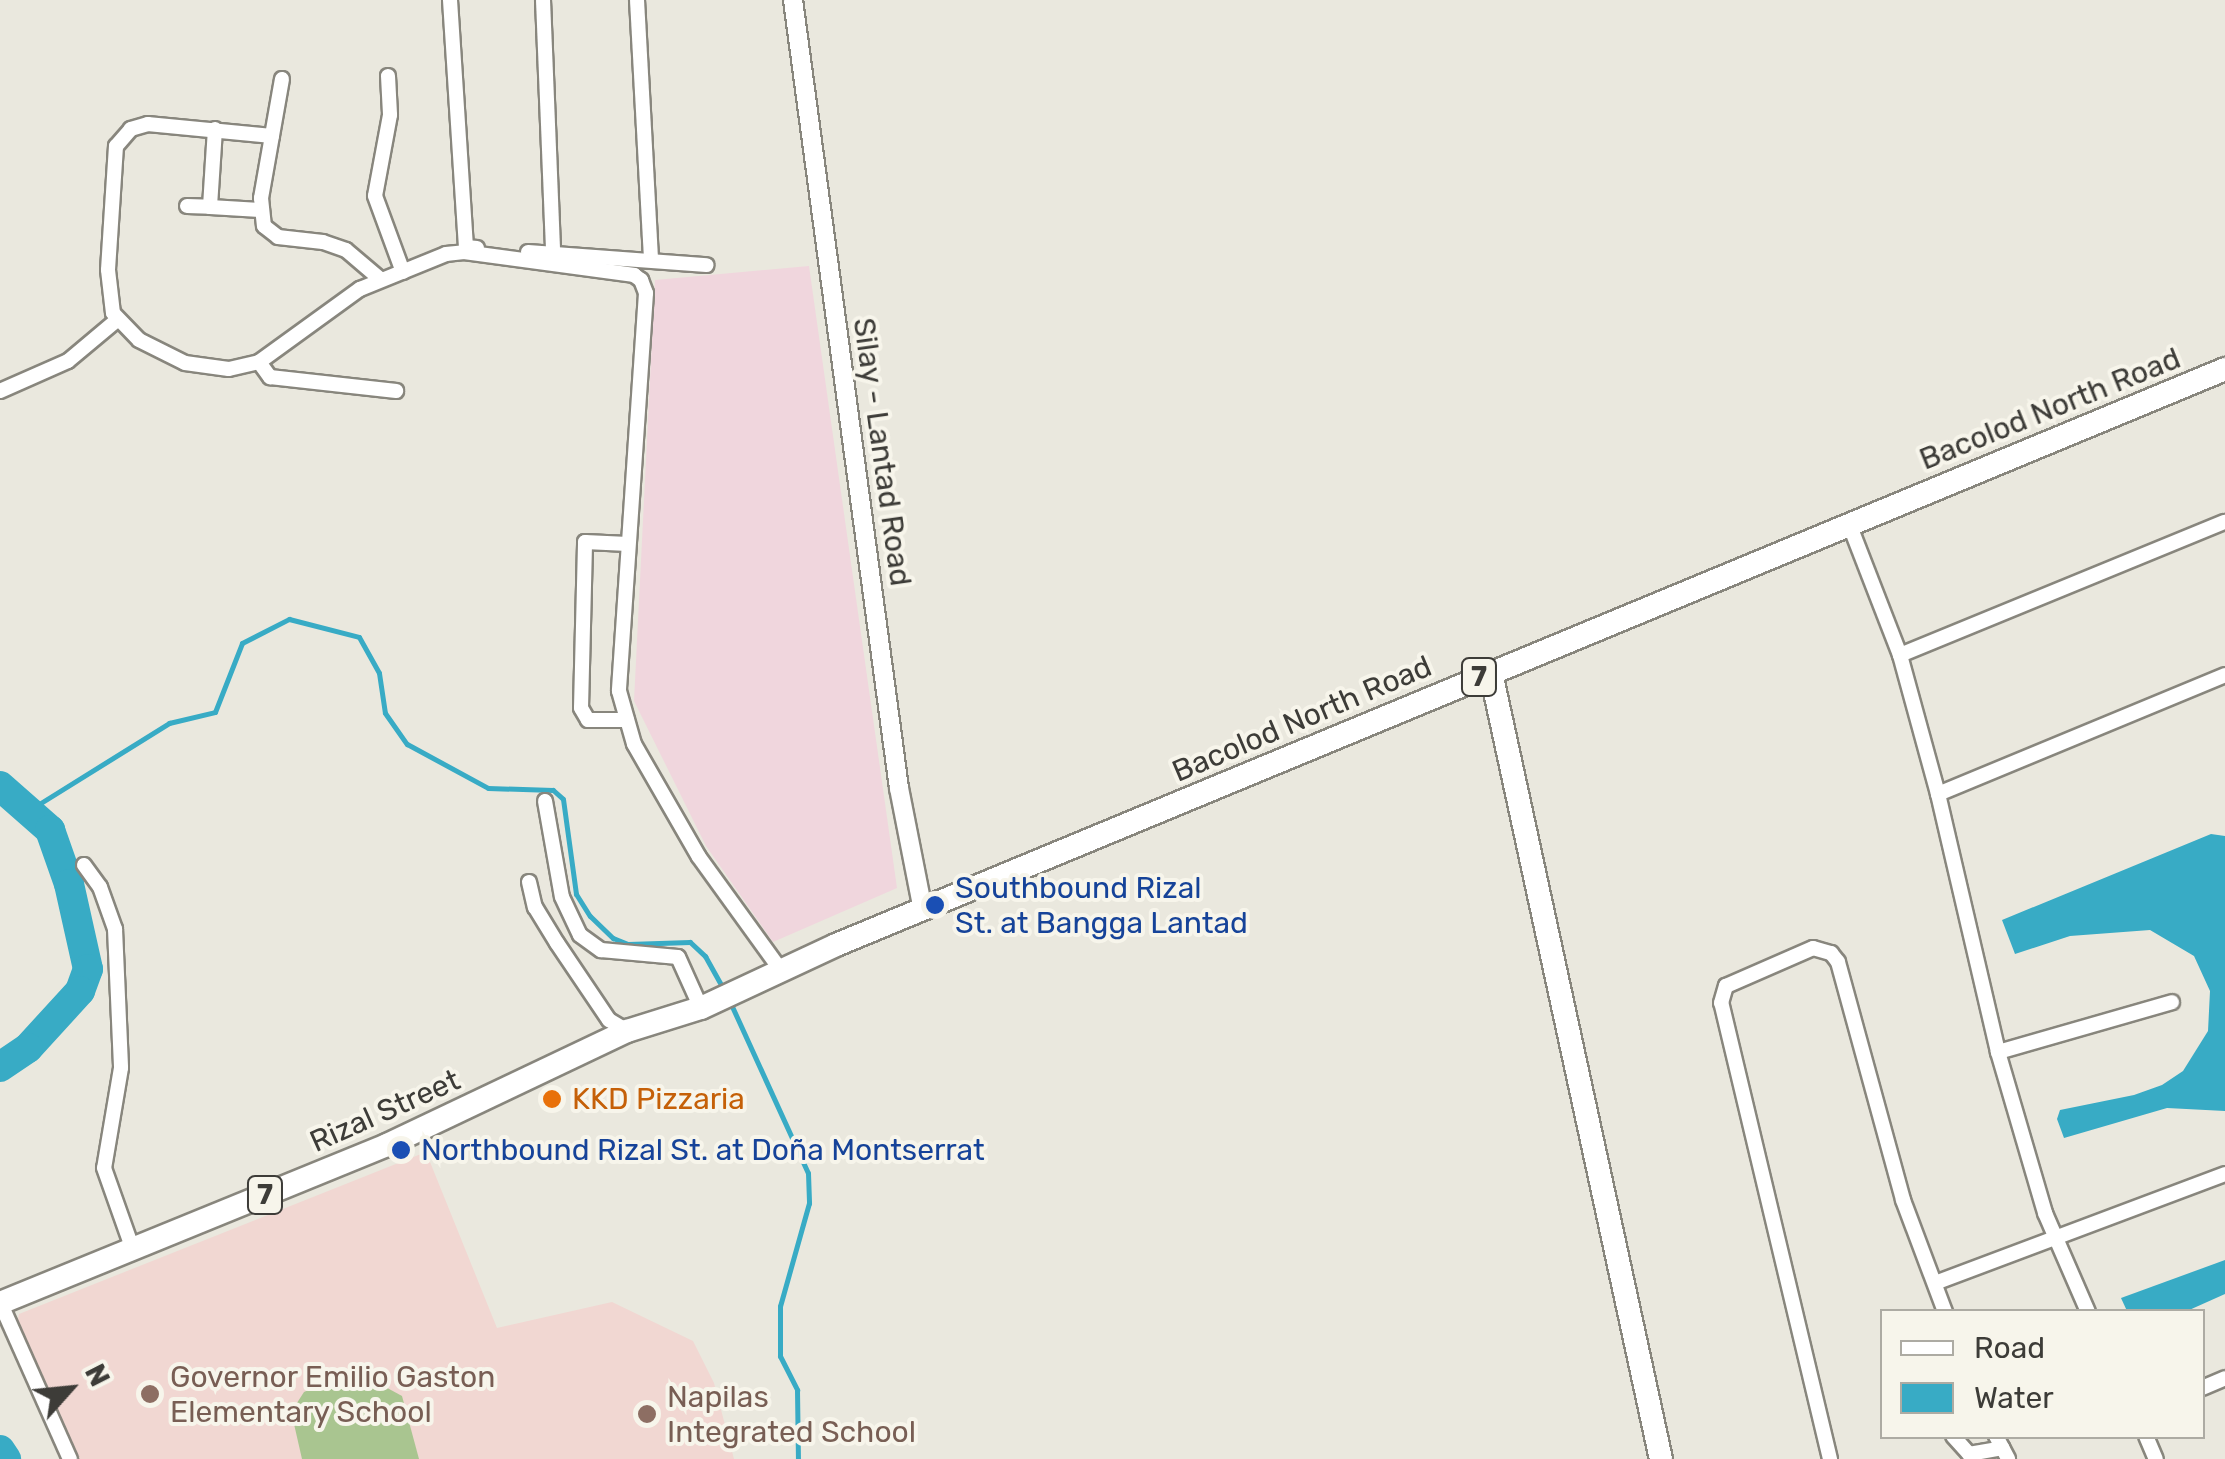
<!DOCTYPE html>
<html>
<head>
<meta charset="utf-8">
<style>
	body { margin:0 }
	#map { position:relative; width:2225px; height:1459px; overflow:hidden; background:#eae8de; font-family:Rubik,sans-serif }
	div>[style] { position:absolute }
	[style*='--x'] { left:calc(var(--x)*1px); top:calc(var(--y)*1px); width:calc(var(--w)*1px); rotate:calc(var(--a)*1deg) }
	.education>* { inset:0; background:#f1d7d2 }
	.medical>* { inset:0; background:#f0d6dd }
	.green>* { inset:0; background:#a9c590 }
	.water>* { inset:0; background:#38abc5 }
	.stream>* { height:5px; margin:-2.5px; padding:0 2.5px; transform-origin:2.5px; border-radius:2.5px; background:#38abc5 }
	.river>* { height:30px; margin:-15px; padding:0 15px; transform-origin:15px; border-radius:15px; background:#38abc5 }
	.roads { filter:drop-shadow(2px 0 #88867d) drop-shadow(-2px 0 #88867d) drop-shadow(0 2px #88867d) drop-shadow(0 -2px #88867d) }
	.minor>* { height:14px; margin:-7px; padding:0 7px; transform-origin:7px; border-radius:7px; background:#fff }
	.tertiary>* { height:18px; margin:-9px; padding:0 9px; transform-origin:9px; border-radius:9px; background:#fff }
	.primary>* { height:22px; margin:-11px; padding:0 11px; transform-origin:11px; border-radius:11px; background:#fff }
	.dots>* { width:28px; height:28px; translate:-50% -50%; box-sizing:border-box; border:5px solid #f7f5eb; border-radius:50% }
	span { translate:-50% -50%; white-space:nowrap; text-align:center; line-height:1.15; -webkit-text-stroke:8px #f7f5eb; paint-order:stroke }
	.shield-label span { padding:2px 8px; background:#f7f5eb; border:2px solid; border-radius:8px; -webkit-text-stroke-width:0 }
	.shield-label { font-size:28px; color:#3d3c38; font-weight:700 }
	.street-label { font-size:30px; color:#3d3c38 }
	.transit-label { font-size:30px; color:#164399 }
	.left { translate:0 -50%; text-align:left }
	.food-label { font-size:30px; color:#c56008 }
	.education-label { font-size:30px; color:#785e54 }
	.legend { position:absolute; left:1880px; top:1309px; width:325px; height:130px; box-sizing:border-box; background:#f7f5eb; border:2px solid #adaba3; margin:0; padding:12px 18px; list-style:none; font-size:30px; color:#3d3c38 }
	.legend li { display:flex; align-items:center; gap:20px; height:50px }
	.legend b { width:50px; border:2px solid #adaba3 }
	.north { position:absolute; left:20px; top:1339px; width:100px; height:100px; -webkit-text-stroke:8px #f7f5eb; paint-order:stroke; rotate:63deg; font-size:28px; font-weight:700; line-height:40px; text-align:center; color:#3d3c38 }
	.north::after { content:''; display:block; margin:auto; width:35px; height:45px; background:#3d3c38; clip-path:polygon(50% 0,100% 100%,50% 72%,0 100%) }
</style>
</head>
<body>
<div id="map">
	<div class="education">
		<i style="clip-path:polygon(426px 1152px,497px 1328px,612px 1302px,693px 1341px,714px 1383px,734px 1459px,75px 1459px,16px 1329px,19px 1314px)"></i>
	</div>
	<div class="medical">
		<i style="clip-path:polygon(809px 266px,897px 888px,773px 942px,706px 846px,634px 701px,655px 280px)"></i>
	</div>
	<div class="green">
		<i style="clip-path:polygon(340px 1376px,367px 1377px,402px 1396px,419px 1459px,302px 1459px,294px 1424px,295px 1406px,304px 1392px)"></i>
	</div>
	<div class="water">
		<i style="clip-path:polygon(2211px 834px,2225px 836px,2225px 1111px,2167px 1108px,2064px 1138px,2057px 1119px,2060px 1110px,2134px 1095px,2162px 1085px,2183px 1071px,2208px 1031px,2210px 991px,2194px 956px,2150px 930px,2070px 936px,2015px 954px,2002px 920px)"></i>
		<i style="clip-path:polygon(2225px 1260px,2225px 1294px,2187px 1311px,2127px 1311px,2121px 1298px)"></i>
	</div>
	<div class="stream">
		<i style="--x:31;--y:809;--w:163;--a:-31.9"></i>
		<i style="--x:169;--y:723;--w:47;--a:-13.4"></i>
		<i style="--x:215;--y:712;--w:74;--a:-68.6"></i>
		<i style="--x:242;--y:643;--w:53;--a:-27.1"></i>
		<i style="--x:289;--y:619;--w:72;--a:14.4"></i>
		<i style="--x:359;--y:637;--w:41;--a:60.9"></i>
		<i style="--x:379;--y:673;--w:40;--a:81.5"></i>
		<i style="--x:385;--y:713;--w:38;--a:55"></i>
		<i style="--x:407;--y:744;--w:92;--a:28.5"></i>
		<i style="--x:488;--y:788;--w:65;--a:1.8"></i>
		<i style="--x:553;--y:790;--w:13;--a:42"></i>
		<i style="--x:563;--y:799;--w:96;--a:82.2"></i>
		<i style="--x:576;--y:894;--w:26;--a:58"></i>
		<i style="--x:590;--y:916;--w:32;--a:44"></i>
		<i style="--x:613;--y:938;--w:16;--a:22"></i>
		<i style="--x:628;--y:944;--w:62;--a:-1.8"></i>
		<i style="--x:690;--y:942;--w:21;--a:43"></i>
		<i style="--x:705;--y:956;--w:41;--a:60.9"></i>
		<i style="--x:730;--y:1002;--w:188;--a:65.5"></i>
		<i style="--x:808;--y:1173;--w:30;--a:88"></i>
		<i style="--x:809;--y:1203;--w:107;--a:105.7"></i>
		<i style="--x:780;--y:1306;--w:50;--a:90"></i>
		<i style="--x:780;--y:1356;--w:38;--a:63"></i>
		<i style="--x:797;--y:1390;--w:69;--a:89.2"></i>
	</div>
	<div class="river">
		<i style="--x:0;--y:786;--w:67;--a:41.3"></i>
		<i style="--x:50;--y:830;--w:57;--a:70.6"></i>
		<i style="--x:69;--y:884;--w:87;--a:77.4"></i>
		<i style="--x:88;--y:969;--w:23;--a:110"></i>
		<i style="--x:80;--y:991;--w:77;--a:132.4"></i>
		<i style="--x:28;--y:1048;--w:34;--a:146"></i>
		<i style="--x:0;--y:1450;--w:11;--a:56"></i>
	</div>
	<div class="roads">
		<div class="minor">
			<i style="--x:450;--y:0;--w:248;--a:86.3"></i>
			<i style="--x:466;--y:247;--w:11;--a:5"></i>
			<i style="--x:543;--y:0;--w:254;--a:87.7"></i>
			<i style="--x:637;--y:0;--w:260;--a:86.9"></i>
			<i style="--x:388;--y:76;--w:39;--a:87"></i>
			<i style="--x:390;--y:115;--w:82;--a:100.5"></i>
			<i style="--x:375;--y:196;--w:81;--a:69.8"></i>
			<i style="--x:282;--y:79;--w:121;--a:100"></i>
			<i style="--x:261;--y:198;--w:28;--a:84"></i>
			<i style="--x:264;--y:226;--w:18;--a:38"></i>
			<i style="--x:278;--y:237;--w:45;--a:6.3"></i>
			<i style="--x:323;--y:242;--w:24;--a:19"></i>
			<i style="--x:346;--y:250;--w:43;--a:40.3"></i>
			<i style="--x:215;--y:129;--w:78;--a:93.7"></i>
			<i style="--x:210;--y:207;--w:50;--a:3.4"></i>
			<i style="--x:272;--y:136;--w:125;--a:-174.5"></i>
			<i style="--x:148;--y:124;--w:18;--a:164"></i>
			<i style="--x:131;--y:129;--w:23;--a:131"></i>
			<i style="--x:116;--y:146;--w:124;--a:93.7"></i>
			<i style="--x:108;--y:270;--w:43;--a:83.4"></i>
			<i style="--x:113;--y:313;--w:37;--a:46"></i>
			<i style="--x:139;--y:340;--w:51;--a:26.6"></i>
			<i style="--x:185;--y:363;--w:44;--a:7.8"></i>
			<i style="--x:229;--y:369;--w:31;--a:-13"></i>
			<i style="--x:259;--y:362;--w:125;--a:-35.9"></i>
			<i style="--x:360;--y:289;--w:93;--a:-22.1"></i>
			<i style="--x:446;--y:254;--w:18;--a:-6"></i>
			<i style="--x:464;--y:252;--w:172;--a:7.7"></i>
			<i style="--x:634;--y:275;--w:9;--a:36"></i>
			<i style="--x:641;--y:280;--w:14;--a:69"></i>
			<i style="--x:646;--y:293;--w:399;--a:93.9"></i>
			<i style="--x:619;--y:691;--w:55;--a:74.2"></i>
			<i style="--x:634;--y:744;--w:130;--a:60.1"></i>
			<i style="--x:699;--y:857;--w:138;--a:54.1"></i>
			<i style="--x:187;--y:206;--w:23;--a:2"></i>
			<i style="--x:528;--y:252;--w:179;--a:4.2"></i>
			<i style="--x:259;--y:362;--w:19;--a:54"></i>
			<i style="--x:270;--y:377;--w:127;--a:6.3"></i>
			<i style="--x:0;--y:391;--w:74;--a:-23.8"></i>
			<i style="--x:68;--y:361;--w:64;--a:-39.9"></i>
			<i style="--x:1850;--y:526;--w:138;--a:68.8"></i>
			<i style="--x:1900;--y:655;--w:144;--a:74.7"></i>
			<i style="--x:1938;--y:794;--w:265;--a:76.9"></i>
			<i style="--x:1998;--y:1052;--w:168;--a:73.7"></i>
			<i style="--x:2045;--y:1213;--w:108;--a:66.5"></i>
			<i style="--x:1900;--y:655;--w:351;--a:-22.3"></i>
			<i style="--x:627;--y:720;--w:39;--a:180"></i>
			<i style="--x:588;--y:720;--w:14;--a:-120"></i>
			<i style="--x:581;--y:708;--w:166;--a:-88.6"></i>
			<i style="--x:585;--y:542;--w:43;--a:2.7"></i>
			<i style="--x:1938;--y:794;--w:311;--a:-22.5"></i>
			<i style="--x:545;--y:801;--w:97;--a:80"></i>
			<i style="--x:562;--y:897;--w:42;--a:64.7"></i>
			<i style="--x:580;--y:935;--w:26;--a:36"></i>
			<i style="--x:601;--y:950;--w:77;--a:5.2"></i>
			<i style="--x:678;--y:957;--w:56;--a:65.7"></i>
			<i style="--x:84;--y:865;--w:27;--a:54"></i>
			<i style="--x:100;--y:887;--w:45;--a:70.3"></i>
			<i style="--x:115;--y:929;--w:139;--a:87.5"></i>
			<i style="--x:121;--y:1068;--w:101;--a:99.6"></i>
			<i style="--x:104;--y:1168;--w:87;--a:70.5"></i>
			<i style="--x:529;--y:882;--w:26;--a:77"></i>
			<i style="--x:535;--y:907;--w:42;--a:58.6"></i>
			<i style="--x:557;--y:943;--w:93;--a:56"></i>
			<i style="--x:609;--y:1020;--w:21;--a:31"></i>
			<i style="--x:1998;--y:1052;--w:181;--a:-16"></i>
			<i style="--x:1935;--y:1283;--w:310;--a:-20.6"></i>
			<i style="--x:0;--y:1302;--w:172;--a:66"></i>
			<i style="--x:2202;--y:1388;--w:25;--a:-23"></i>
			<i style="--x:1953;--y:1436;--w:24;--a:48"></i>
			<i style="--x:1969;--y:1454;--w:34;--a:-10"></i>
			<i style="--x:1996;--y:1436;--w:26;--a:62"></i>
			<i style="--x:2146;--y:1436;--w:25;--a:67"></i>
			<i style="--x:1830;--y:1459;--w:469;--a:-103.4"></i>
			<i style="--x:1721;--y:1003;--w:18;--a:-74"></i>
			<i style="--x:1726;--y:986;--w:95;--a:-23.6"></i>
			<i style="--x:1813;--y:948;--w:19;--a:16"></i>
			<i style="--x:1831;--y:953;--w:11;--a:52"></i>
			<i style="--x:1838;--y:962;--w:247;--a:74.7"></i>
			<i style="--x:1903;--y:1200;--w:120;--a:69.4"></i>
		</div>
		<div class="tertiary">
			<i style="--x:793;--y:0;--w:795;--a:82.34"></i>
			<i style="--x:899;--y:788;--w:124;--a:78.9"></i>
		</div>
		<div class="primary">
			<i style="--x:1491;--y:673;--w:804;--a:77.8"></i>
			<i style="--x:0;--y:1303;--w:418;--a:-22.2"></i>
			<i style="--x:387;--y:1145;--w:266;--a:-25.4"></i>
			<i style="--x:627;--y:1031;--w:77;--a:-17.3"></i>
			<i style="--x:701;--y:1008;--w:149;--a:-25"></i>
			<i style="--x:836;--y:945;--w:1504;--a:-22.52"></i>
		</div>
	</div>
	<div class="dots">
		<i style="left:935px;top:905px;background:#1a4fb4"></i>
		<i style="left:552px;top:1099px;background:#e8710a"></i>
		<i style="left:401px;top:1150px;background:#1a4fb4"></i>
		<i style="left:150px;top:1394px;background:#8d6e63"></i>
		<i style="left:647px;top:1414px;background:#8d6e63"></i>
	</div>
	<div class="shield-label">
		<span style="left:1479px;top:677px">7</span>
		<span style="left:265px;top:1195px">7</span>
	</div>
	<div class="street-label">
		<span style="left:2050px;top:409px;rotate:-22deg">Bacolod North Road</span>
		<span style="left:882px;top:452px;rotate:82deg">Silay - Lantad Road</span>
		<span style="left:1302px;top:719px;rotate:-23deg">Bacolod North Road</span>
		<span style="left:385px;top:1111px;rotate:-24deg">Rizal Street</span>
	</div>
	<div class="transit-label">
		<span class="left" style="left:955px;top:905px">Southbound Rizal<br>St. at Bangga Lantad</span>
		<span class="left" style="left:421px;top:1150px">Northbound Rizal St. at Doña Montserrat</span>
	</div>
	<div class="food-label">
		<span class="left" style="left:572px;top:1099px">KKD Pizzaria</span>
	</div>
	<div class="education-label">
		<span class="left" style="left:170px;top:1394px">Governor Emilio Gaston<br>Elementary School</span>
		<span class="left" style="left:667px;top:1414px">Napilas<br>Integrated School</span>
	</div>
	<ul class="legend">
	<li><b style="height:12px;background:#fff"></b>Road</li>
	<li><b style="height:28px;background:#38abc5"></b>Water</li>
	</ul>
	<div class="north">N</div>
</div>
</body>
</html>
